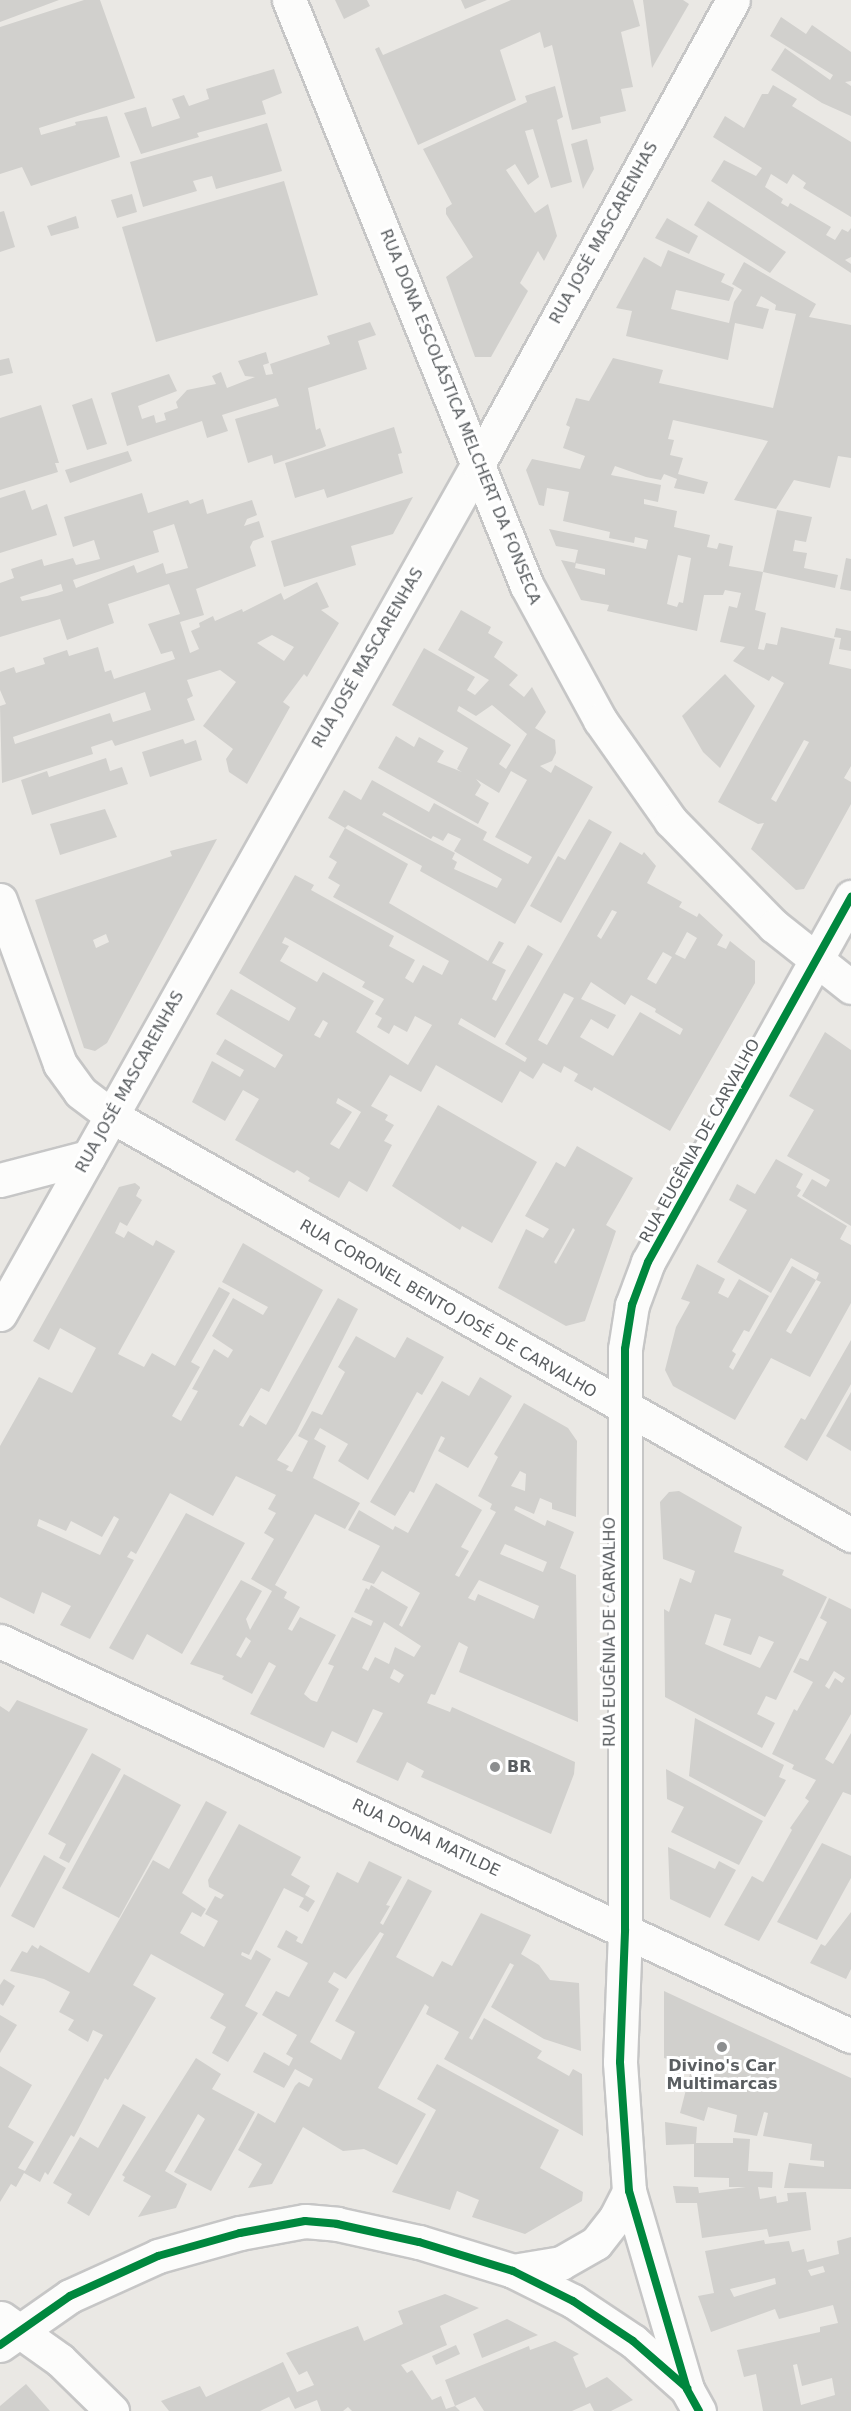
<!DOCTYPE html>
<html>
<head>
<meta charset="utf-8">
<style>
	body { margin:0 }
	#map { position:relative; width:851px; height:2411px; overflow:hidden; background:#eae8e4; font-family:"DejaVu Sans",sans-serif }
	div>[style] { position:absolute }
	[style*='--x'] { left:calc(var(--x)*1px); top:calc(var(--y)*1px); width:calc(var(--w)*1px); rotate:calc(var(--a)*1deg) }
	.building>* { inset:0; background:#d1d0cd }
	.roads { filter:drop-shadow(2px 0 #c6c6c6) drop-shadow(-2px 0 #c6c6c6) drop-shadow(0 2px #c6c6c6) drop-shadow(0 -2px #c6c6c6) }
	.street>* { height:33px; margin:-16.5px; padding:0 16.5px; transform-origin:16.5px; border-radius:16.5px; background:#fcfcfb }
	.secondary>* { height:33px; margin:-16.5px; padding:0 16.5px; transform-origin:16.5px; border-radius:16.5px; background:#fcfcfb }
	.cycleway>* { height:8px; margin:-4px; padding:0 4px; transform-origin:4px; border-radius:4px; background:#00873e }
	.dots>* { width:16px; height:16px; translate:-50% -50%; box-sizing:border-box; border:3px solid #fff; border-radius:50% }
	span { translate:-50% -50%; white-space:nowrap; text-align:center; line-height:1.15; -webkit-text-stroke:6px #fff; paint-order:stroke }
	.street-label { font-size:16px; color:#5a5e61 }
	.poi-label { font-size:16px; color:#5a5e61; font-weight:700 }
	.left { translate:0 -50%; text-align:left }
</style>
</head>
<body>
<div id="map">
	<div class="building">
		<i style="clip-path:polygon(0 0,59px 0,0 22px)"></i>
		<i style="clip-path:polygon(84px 0,100px 0,135px 98px,39px 128px,41px 135px,76px 125px,75px 122px,107px 116px,120px 157px,31px 186px,22px 167px,0 174px,0 27px)"></i>
		<i style="clip-path:polygon(335px 0,367px 0,370px 6px,344px 19px)"></i>
		<i style="clip-path:polygon(461px 0,487px 0,465px 9px)"></i>
		<i style="clip-path:polygon(511px 0,633px 0,640px 26px,621px 32px,633px 87px,621px 89px,626px 111px,600px 117px,601px 123px,572px 130px,552px 45px,544px 48px,540px 32px,500px 50px,516px 100px,418px 145px,375px 49px,379px 47px,383px 55px)"></i>
		<i style="clip-path:polygon(643px 0,683px 0,689px 4px,652px 68px)"></i>
		<i style="clip-path:polygon(781px 17px,806px 34px,812px 25px,851px 52px,851px 81px,845px 82px,851px 86px,851px 116px,822px 103px,771px 70px,785px 48px,830px 80px,833px 75px,770px 36px)"></i>
		<i style="clip-path:polygon(274px 69px,282px 93px,262px 101px,266px 114px,197px 133px,199px 137px,141px 154px,124px 113px,146px 107px,152px 127px,180px 118px,172px 99px,184px 95px,189px 106px,209px 99px,206px 89px)"></i>
		<i style="clip-path:polygon(773px 85px,797px 99px,792px 106px,851px 142px,851px 217px,803px 188px,806px 183px,793px 174px,787px 184px,771px 174px,765px 187px,783px 199px,781px 203px,788px 207px,790px 203px,831px 227px,826px 235px,835px 240px,842px 229px,848px 232px,851px 228px,851px 257px,845px 260px,851px 264px,851px 273px,711px 181px,724px 160px,756px 176px,762px 168px,713px 137px,725px 116px,744px 128px,762px 94px,768px 94px)"></i>
		<i style="clip-path:polygon(555px 86px,563px 117px,557px 120px,572px 182px,551px 188px,533px 129px,525px 131px,539px 177px,528px 185px,515px 164px,506px 170px,535px 213px,548px 204px,557px 236px,544px 261px,538px 251px,520px 283px,528px 291px,491px 357px,475px 357px,446px 277px,473px 257px,446px 214px,446px 208px,452px 204px,423px 149px,518px 106px,527px 102px,525px 96px)"></i>
		<i style="clip-path:polygon(267px 123px,282px 171px,216px 189px,212px 176px,193px 181px,197px 191px,143px 207px,130px 162px)"></i>
		<i style="clip-path:polygon(587px 139px,594px 169px,583px 189px,571px 144px)"></i>
		<i style="clip-path:polygon(284px 181px,318px 295px,156px 342px,122px 227px)"></i>
		<i style="clip-path:polygon(132px 194px,137px 212px,117px 218px,111px 200px)"></i>
		<i style="clip-path:polygon(708px 201px,786px 252px,770px 273px,694px 225px)"></i>
		<i style="clip-path:polygon(4px 211px,15px 247px,0 252px,0 212px)"></i>
		<i style="clip-path:polygon(76px 216px,79px 228px,51px 236px,47px 226px)"></i>
		<i style="clip-path:polygon(667px 218px,698px 236px,689px 254px,655px 238px)"></i>
		<i style="clip-path:polygon(evenodd,668px 250px,725px 274px,721px 282px,734px 288px,729px 301px,676px 290px,671px 309px,729px 323px,734px 302px,742px 290px,732px 284px,744px 262px,816px 304px,809px 317px,851px 325px,851px 458px,838px 456px,830px 488px,794px 480px,776px 509px,734px 500px,768px 441px,673px 420px,668px 439px,674px 440px,670px 455px,683px 458px,678px 474px,708px 482px,704px 494px,674px 488px,677px 479px,664px 474px,661px 480px,646px 477px,615px 466px,611px 475px,661px 485px,658px 502px,644px 499px,644px 504px,677px 511px,674px 527px,710px 535px,707px 547px,717px 549px,719px 543px,733px 546px,729px 566px,763px 572px,755px 610px,766px 613px,758px 649px,764px 650px,766px 643px,777px 645px,781px 627px,835px 639px,829px 664px,851px 669px,851px 766px,844px 778px,851px 782px,851px 804px,804px 889px,796px 890px,751px 849px,764px 823px,758px 824px,718px 802px,784px 683px,772px 676px,769px 681px,733px 661px,745px 647px,720px 642px,729px 606px,737px 608px,741px 593px,725px 590px,723px 595px,704px 595px,697px 631px,607px 611px,609px 605px,581px 600px,561px 560px,576px 563px,575px 568px,605px 575px,605px 569px,575px 563px,578px 550px,556px 546px,549px 529px,646px 549px,648px 540px,635px 537px,634px 543px,609px 538px,610px 532px,563px 521px,569px 492px,547px 488px,544px 506px,539px 505px,526px 470px,532px 459px,580px 469px,585px 456px,563px 448px,570px 427px,566px 425px,576px 398px,589px 401px,613px 358px,663px 370px,659px 383px,773px 408px,796px 314px,775px 310px,776px 305px,761px 296px,756px 306px,769px 309px,763px 329px,735px 323px,728px 360px,626px 336px,632px 311px,616px 308px,644px 257px,661px 267px,668px 250px,678px 555px,691px 558px,683px 603px,679px 602px,677px 607px,667px 604px,678px 555px,668px 250px,804px 740px,809px 742px,776px 802px,771px 799px,804px 740px)"></i>
		<i style="clip-path:polygon(370px 322px,376px 335px,358px 341px,367px 369px,308px 388px,316px 430px,320px 428px,326px 446px,322px 448px,274px 464px,272px 455px,248px 463px,235px 419px,279px 406px,276px 398px,222px 415px,228px 431px,207px 438px,202px 421px,127px 446px,111px 393px,169px 374px,177px 391px,138px 406px,142px 419px,154px 415px,156px 423px,166px 420px,164px 413px,178px 408px,176px 402px,187px 390px,216px 384px,212px 376px,221px 372px,227px 388px,255px 377px,245px 376px,238px 361px,266px 352px,269px 363px,263px 365px,266px 375px,273px 374px,270px 364px,330px 344px,327px 336px)"></i>
		<i style="clip-path:polygon(9px 358px,13px 373px,0 376px,0 360px)"></i>
		<i style="clip-path:polygon(92px 398px,107px 444px,87px 450px,72px 405px)"></i>
		<i style="clip-path:polygon(41px 405px,59px 463px,55px 463px,58px 472px,0 490px,0 418px)"></i>
		<i style="clip-path:polygon(394px 427px,402px 453px,398px 454px,403px 473px,327px 498px,324px 489px,295px 498px,285px 463px)"></i>
		<i style="clip-path:polygon(128px 451px,132px 461px,70px 483px,65px 470px)"></i>
		<i style="clip-path:polygon(25px 490px,32px 510px,47px 504px,57px 535px,0 553px,0 498px)"></i>
		<i style="clip-path:polygon(evenodd,142px 493px,148px 513px,188px 500px,190px 504px,203px 499px,207px 514px,252px 500px,257px 515px,247px 519px,244px 526px,259px 521px,264px 537px,253px 541px,250px 547px,256px 566px,196px 589px,204px 615px,180px 622px,190px 653px,199px 649px,191px 631px,200px 627px,199px 623px,213px 616px,215px 621px,242px 609px,243px 612px,281px 593px,284px 600px,317px 582px,329px 607px,321px 610px,339px 623px,307px 677px,304px 674px,283px 702px,290px 707px,247px 784px,229px 772px,226px 759px,233px 749px,203px 726px,236px 682px,220px 670px,187px 680px,193px 696px,187px 699px,195px 720px,115px 746px,112px 740px,91px 747px,93px 754px,2px 783px,0 706px,6px 704px,0 690px,0 672px,14px 667px,16px 673px,45px 664px,43px 658px,67px 650px,69px 656px,98px 647px,105px 672px,111px 670px,114px 679px,175px 659px,172px 651px,161px 654px,148px 624px,180px 614px,169px 584px,108px 604px,114px 623px,67px 640px,60px 619px,0 637px,0 583px,14px 578px,11px 569px,42px 559px,44px 566px,73px 558px,76px 565px,100px 559px,94px 540px,73px 547px,64px 517px,142px 493px,174px 524px,188px 568px,166px 574px,163px 563px,137px 573px,134px 565px,76px 588px,73px 580px,159px 552px,153px 531px,174px 524px,142px 493px,61px 584px,63px 591px,47px 596px,22px 601px,20px 597px,61px 584px,142px 493px,272px 635px,294px 647px,284px 661px,257px 643px,272px 635px,142px 493px,145px 692px,151px 710px,113px 722px,110px 713px,15px 744px,13px 737px,145px 692px)"></i>
		<i style="clip-path:polygon(413px 497px,393px 534px,351px 546px,356px 565px,284px 587px,271px 541px)"></i>
		<i style="clip-path:polygon(777px 510px,812px 517px,806px 542px,795px 540px,793px 551px,807px 553px,804px 568px,838px 575px,835px 588px,763px 572px)"></i>
		<i style="clip-path:polygon(846px 558px,851px 559px,851px 591px,840px 589px)"></i>
		<i style="clip-path:polygon(evenodd,461px 610px,491px 627px,488px 633px,503px 642px,494px 657px,518px 675px,509px 685px,524px 697px,532px 687px,546px 712px,535px 728px,555px 740px,556px 753px,552px 761px,540px 766px,551px 773px,555px 765px,593px 787px,515px 924px,420px 871px,422px 866px,348px 825px,345px 828px,328px 818px,344px 790px,361px 800px,372px 780px,429px 812px,434px 803px,487px 832px,483px 840px,528px 864px,532px 857px,495px 837px,527px 780px,511px 771px,499px 793px,476px 779px,481px 785px,475px 795px,489px 803px,478px 824px,378px 768px,396px 736px,414px 747px,419px 737px,444px 751px,437px 762px,462px 772px,457px 769px,468px 748px,392px 705px,424px 648px,475px 677px,467px 690px,475px 695px,489px 680px,438px 650px,461px 610px,492px 705px,527px 734px,506px 769px,499px 764px,511px 745px,457px 711px,459px 706px,476px 716px,492px 705px,461px 610px,384px 812px,431px 839px,433px 836px,443px 841px,448px 833px,461px 839px,454px 851px,502px 879px,497px 888px,454px 869px,457px 862px,452px 859px,455px 853px,382px 815px,384px 812px)"></i>
		<i style="clip-path:polygon(836px 628px,851px 631px,851px 651px,839px 649px,841px 638px,834px 637px)"></i>
		<i style="clip-path:polygon(725px 674px,755px 706px,720px 768px,703px 752px,682px 716px)"></i>
		<i style="clip-path:polygon(183px 739px,185px 744px,196px 740px,202px 760px,150px 777px,142px 752px)"></i>
		<i style="clip-path:polygon(106px 758px,110px 771px,122px 767px,128px 784px,32px 815px,21px 780px,47px 771px,49px 777px)"></i>
		<i style="clip-path:polygon(105px 809px,117px 837px,60px 855px,50px 824px)"></i>
		<i style="clip-path:polygon(589px 819px,612px 832px,561px 923px,530px 906px,558px 856px,565px 860px)"></i>
		<i style="clip-path:polygon(evenodd,345px 828px,408px 864px,389px 903px,488px 961px,499px 941px,504px 943px,492px 963px,506px 970px,492px 999px,496px 1001px,528px 945px,543px 954px,495px 1038px,461px 1018px,458px 1024px,525px 1062px,527px 1058px,505px 1044px,620px 842px,642px 855px,644px 852px,656px 866px,647px 883px,682px 902px,679px 907px,697px 917px,699px 913px,723px 935px,717px 945px,726px 949px,730px 941px,755px 961px,755px 983px,670px 1131px,594px 1087px,592px 1091px,574px 1081px,578px 1074px,564px 1066px,561px 1073px,543px 1063px,533px 1079px,520px 1071px,502px 1103px,436px 1065px,421px 1092px,390px 1075px,371px 1106px,388px 1115px,385px 1120px,394px 1125px,384px 1141px,392px 1145px,367px 1192px,349px 1181px,339px 1198px,308px 1181px,310px 1178px,297px 1170px,294px 1173px,235px 1140px,259px 1099px,243px 1090px,225px 1121px,192px 1102px,212px 1061px,240px 1077px,244px 1070px,216px 1054px,225px 1039px,275px 1068px,283px 1055px,216px 1014px,231px 989px,289px 1021px,296px 1008px,239px 973px,295px 875px,314px 885px,311px 890px,394px 936px,389px 946px,415px 960px,405px 978px,413px 983px,423px 965px,442px 975px,449px 961px,333px 897px,340px 885px,328px 878px,337px 862px,329px 857px,345px 828px,612px 910px,617px 912px,601px 939px,597px 936px,612px 910px,345px 828px,687px 932px,697px 938px,685px 959px,675px 954px,687px 932px,345px 828px,285px 937px,365px 982px,362px 987px,384px 999px,375px 1014px,382px 1018px,377px 1027px,389px 1034px,394px 1025px,407px 1032px,415px 1016px,432px 1025px,408px 1065px,356px 1032px,374px 1001px,323px 972px,317px 982px,280px 961px,289px 946px,282px 943px,285px 937px,345px 828px,663px 952px,672px 957px,656px 984px,647px 979px,663px 952px,345px 828px,591px 982px,625px 1005px,631px 995px,656px 1009px,655px 1012px,683px 1029px,680px 1035px,640px 1012px,613px 1056px,580px 1037px,591px 1019px,608px 1029px,616px 1015px,581px 999px,591px 982px,345px 828px,564px 993px,574px 998px,547px 1045px,538px 1040px,564px 993px,345px 828px,323px 1020px,328px 1023px,320px 1038px,314px 1035px,323px 1020px,345px 828px,338px 1098px,361px 1112px,339px 1149px,330px 1144px,352px 1112px,336px 1103px,338px 1098px)"></i>
		<i style="clip-path:polygon(evenodd,217px 839px,107px 1043px,95px 1051px,84px 1048px,35px 900px,172px 856px,170px 851px,217px 839px,106px 934px,109px 942px,96px 948px,93px 940px,106px 934px)"></i>
		<i style="clip-path:polygon(825px 1032px,851px 1050px,851px 1226px,802px 1196px,812px 1179px,826px 1187px,830px 1180px,787px 1156px,814px 1110px,789px 1096px)"></i>
		<i style="clip-path:polygon(438px 1105px,537px 1162px,492px 1243px,462px 1226px,460px 1230px,392px 1186px)"></i>
		<i style="clip-path:polygon(evenodd,577px 1146px,633px 1178px,606px 1225px,616px 1231px,585px 1321px,566px 1326px,498px 1288px,526px 1229px,543px 1238px,549px 1229px,525px 1216px,556px 1162px,565px 1167px,577px 1146px,573px 1228px,575px 1230px,556px 1264px,554px 1262px,573px 1228px)"></i>
		<i style="clip-path:polygon(776px 1159px,803px 1174px,796px 1187px,801px 1190px,797px 1196px,847px 1226px,840px 1239px,851px 1245px,851px 1303px,810px 1377px,771px 1358px,735px 1420px,673px 1386px,665px 1370px,676px 1327px,690px 1302px,681px 1299px,697px 1264px,725px 1279px,718px 1293px,728px 1298px,739px 1279px,769px 1296px,749px 1332px,744px 1330px,732px 1351px,736px 1354px,729px 1367px,733px 1370px,792px 1266px,816px 1280px,786px 1331px,791px 1334px,821px 1282px,816px 1280px,819px 1273px,791px 1258px,771px 1293px,717px 1262px,747px 1210px,729px 1200px,737px 1184px,755px 1194px)"></i>
		<i style="clip-path:polygon(evenodd,135px 1183px,140px 1187px,136px 1196px,142px 1200px,127px 1226px,120px 1222px,115px 1233px,124px 1238px,128px 1231px,153px 1246px,156px 1240px,175px 1251px,118px 1354px,144px 1367px,152px 1353px,175px 1366px,219px 1287px,230px 1293px,191px 1362px,200px 1367px,172px 1416px,181px 1421px,198px 1391px,192px 1389px,214px 1349px,228px 1358px,233px 1350px,212px 1336px,233px 1298px,263px 1315px,268px 1307px,222px 1282px,243px 1243px,323px 1290px,269px 1392px,261px 1388px,239px 1425px,243px 1427px,250px 1415px,266px 1425px,338px 1298px,358px 1309px,296px 1432px,277px 1460px,289px 1466px,286px 1470px,292px 1472px,308px 1441px,298px 1436px,312px 1411px,322px 1415px,345px 1372px,338px 1367px,356px 1336px,395px 1358px,407px 1337px,444px 1357px,422px 1395px,417px 1392px,368px 1480px,338px 1461px,348px 1444px,320px 1428px,314px 1439px,326px 1446px,313px 1478px,360px 1503px,345px 1529px,315px 1514px,275px 1585px,287px 1592px,284px 1598px,300px 1607px,288px 1629px,292px 1631px,300px 1617px,336px 1635px,304px 1694px,311px 1700px,317px 1702px,334px 1666px,328px 1664px,352px 1617px,371px 1626px,373px 1621px,354px 1612px,366px 1588px,369px 1590px,371px 1585px,408px 1607px,399px 1625px,402px 1627px,420px 1593px,382px 1571px,374px 1584px,362px 1580px,380px 1546px,348px 1530px,359px 1510px,393px 1530px,395px 1526px,408px 1533px,436px 1483px,482px 1510px,461px 1547px,469px 1551px,455px 1575px,459px 1577px,496px 1512px,490px 1509px,492px 1504px,478px 1496px,498px 1457px,494px 1454px,524px 1403px,568px 1428px,577px 1441px,576px 1517px,552px 1509px,552px 1503px,540px 1498px,534px 1514px,516px 1506px,514px 1510px,545px 1526px,547px 1520px,574px 1532px,560px 1568px,576px 1575px,578px 1722px,459px 1672px,468px 1647px,459px 1642px,435px 1695px,431px 1694px,427px 1703px,450px 1712px,452px 1707px,575px 1762px,574px 1774px,551px 1834px,421px 1777px,424px 1771px,407px 1762px,398px 1781px,356px 1762px,383px 1713px,373px 1709px,357px 1743px,332px 1731px,324px 1748px,250px 1714px,276px 1666px,269px 1662px,252px 1694px,222px 1679px,224px 1676px,190px 1664px,241px 1580px,262px 1591px,246px 1619px,250px 1630px,272px 1591px,251px 1579px,274px 1539px,264px 1533px,276px 1513px,268px 1509px,276px 1495px,236px 1476px,213px 1516px,170px 1493px,136px 1554px,131px 1551px,127px 1557px,134px 1560px,90px 1639px,60px 1625px,71px 1606px,42px 1592px,34px 1614px,0 1597px,0 1446px,39px 1377px,72px 1393px,96px 1348px,60px 1328px,49px 1350px,33px 1341px,119px 1187px,135px 1183px,520px 1471px,526px 1474px,525px 1491px,511px 1486px,520px 1471px,135px 1183px,114px 1516px,119px 1519px,100px 1555px,37px 1526px,39px 1519px,66px 1531px,71px 1521px,102px 1537px,114px 1516px,135px 1183px,505px 1544px,547px 1562px,543px 1572px,500px 1554px,505px 1544px,135px 1183px,479px 1580px,539px 1606px,534px 1619px,478px 1594px,475px 1601px,468px 1598px,479px 1580px,135px 1183px,384px 1622px,421px 1646px,414px 1657px,395px 1647px,389px 1664px,375px 1657px,368px 1671px,362px 1668px,384px 1622px,135px 1183px,246px 1637px,251px 1641px,241px 1658px,236px 1655px,246px 1637px,135px 1183px,394px 1669px,404px 1675px,399px 1683px,390px 1678px,394px 1669px)"></i>
		<i style="clip-path:polygon(851px 1340px,851px 1384px,807px 1461px,784px 1447px,801px 1418px,805px 1420px)"></i>
		<i style="clip-path:polygon(480px 1377px,512px 1396px,468px 1468px,438px 1451px,445px 1438px,441px 1436px,414px 1493px,410px 1491px,395px 1516px,370px 1502px,442px 1381px,469px 1396px)"></i>
		<i style="clip-path:polygon(851px 1392px,851px 1451px,826px 1436px)"></i>
		<i style="clip-path:polygon(evenodd,679px 1491px,742px 1527px,734px 1552px,784px 1570px,782px 1575px,827px 1597px,776px 1700px,766px 1696px,757px 1714px,775px 1723px,762px 1748px,665px 1697px,664px 1609px,669px 1612px,680px 1578px,691px 1583px,695px 1571px,663px 1559px,660px 1502px,669px 1492px,679px 1491px,715px 1614px,731px 1619px,723px 1645px,751px 1655px,759px 1636px,774px 1642px,760px 1668px,705px 1644px,715px 1614px)"></i>
		<i style="clip-path:polygon(186px 1513px,245px 1543px,182px 1654px,147px 1634px,133px 1660px,109px 1648px)"></i>
		<i style="clip-path:polygon(evenodd,829px 1598px,851px 1609px,851px 1714px,825px 1759px,833px 1764px,851px 1733px,851px 1795px,843px 1792px,759px 1941px,724px 1925px,752px 1876px,763px 1882px,792px 1830px,790px 1828px,809px 1801px,805px 1798px,816px 1780px,792px 1769px,794px 1765px,772px 1754px,794px 1709px,797px 1711px,813px 1682px,793px 1672px,800px 1658px,808px 1661px,827px 1622px,820px 1618px,829px 1598px,834px 1671px,845px 1678px,842px 1683px,835px 1678px,829px 1689px,825px 1686px,834px 1671px)"></i>
		<i style="clip-path:polygon(17px 1700px,88px 1729px,0 1888px,0 1706px,9px 1712px)"></i>
		<i style="clip-path:polygon(695px 1718px,784px 1765px,779px 1777px,786px 1780px,765px 1817px,689px 1776px)"></i>
		<i style="clip-path:polygon(92px 1753px,121px 1769px,69px 1863px,59px 1858px,66px 1844px,48px 1834px)"></i>
		<i style="clip-path:polygon(666px 1769px,763px 1821px,739px 1865px,671px 1832px,684px 1807px,667px 1799px)"></i>
		<i style="clip-path:polygon(124px 1774px,181px 1805px,119px 1918px,62px 1888px)"></i>
		<i style="clip-path:polygon(206px 1801px,227px 1812px,182px 1893px,206px 1909px,201px 1917px,192px 1912px,180px 1933px,204px 1947px,218px 1921px,205px 1914px,215px 1896px,221px 1899px,224px 1895px,209px 1887px,208px 1880px,239px 1824px,301px 1857px,291px 1875px,310px 1886px,305px 1895px,315px 1901px,308px 1912px,299px 1907px,304px 1898px,284px 1888px,249px 1955px,242px 1952px,241px 1955px,251px 1960px,256px 1950px,271px 1959px,245px 2006px,258px 2013px,228px 2062px,212px 2053px,226px 2027px,210px 2018px,224px 1994px,151px 1954px,133px 1985px,156px 1998px,108px 2080px,105px 2078px,74px 2137px,71px 2135px,48px 2175px,45px 2172px,40px 2182px,24px 2173px,16px 2187px,11px 2184px,0 2202px,0 2066px,32px 2085px,8px 2127px,34px 2142px,18px 2168px,25px 2171px,103px 2035px,93px 2030px,88px 2042px,68px 2030px,74px 2020px,59px 2012px,70px 1992px,44px 1979px,10px 1971px,22px 1951px,27px 1953px,32px 1945px,38px 1949px,40px 1945px,89px 1973px,153px 1860px,169px 1869px)"></i>
		<i style="clip-path:polygon(822px 1843px,851px 1856px,851px 1878px,817px 1940px,777px 1922px)"></i>
		<i style="clip-path:polygon(668px 1847px,715px 1869px,719px 1861px,736px 1870px,710px 1918px,670px 1899px)"></i>
		<i style="clip-path:polygon(44px 1855px,66px 1868px,34px 1928px,11px 1916px)"></i>
		<i style="clip-path:polygon(evenodd,369px 1861px,402px 1877px,386px 1905px,390px 1906px,380px 1923px,383px 1925px,408px 1879px,432px 1891px,396px 1957px,433px 1977px,442px 1961px,452px 1966px,481px 1913px,531px 1935px,521px 1954px,539px 1965px,550px 1980px,579px 1983px,581px 2051px,544px 2039px,491px 2007px,514px 1965px,510px 1963px,469px 2038px,472px 2040px,484px 2018px,542px 2051px,537px 2058px,569px 2076px,573px 2069px,582px 2074px,583px 2136px,444px 2059px,459px 2032px,426px 2014px,429px 2007px,425px 2004px,378px 2088px,426px 2114px,397px 2165px,364px 2149px,343px 2151px,303px 2127px,272px 2184px,248px 2188px,262px 2164px,238px 2150px,258px 2113px,275px 2123px,295px 2086px,299px 2082px,309px 2087px,313px 2079px,295px 2069px,284px 2088px,253px 2072px,264px 2052px,289px 2066px,293px 2058px,286px 2054px,297px 2035px,262px 2015px,276px 1991px,289px 1997px,308px 1963px,277px 1947px,286px 1930px,298px 1937px,296px 1941px,302px 1944px,337px 1872px,358px 1883px,369px 1861px,380px 1932px,384px 1934px,335px 2021px,355px 2032px,341px 2060px,310px 2042px,339px 1989px,328px 1982px,334px 1972px,346px 1979px,380px 1932px)"></i>
		<i style="clip-path:polygon(851px 1912px,851px 1969px,846px 1979px,810px 1963px,821px 1944px,825px 1946px)"></i>
		<i style="clip-path:polygon(4px 1979px,15px 1986px,3px 2006px,0 2004px,0 1985px)"></i>
		<i style="clip-path:polygon(664px 1991px,851px 2078px,851px 2189px,784px 2188px,789px 2163px,824px 2167px,824px 2161px,810px 2160px,812px 2144px,763px 2136px,768px 2113px,764px 2112px,757px 2136px,734px 2132px,737px 2115px,708px 2107px,704px 2121px,680px 2113px,692px 2066px,664px 2058px)"></i>
		<i style="clip-path:polygon(0 2015px,17px 2025px,0 2053px)"></i>
		<i style="clip-path:polygon(196px 2058px,221px 2074px,212px 2089px,255px 2112px,211px 2191px,174px 2172px,205px 2119px,198px 2114px,165px 2171px,187px 2184px,176px 2208px,138px 2217px,151px 2196px,123px 2181px,125px 2177px,122px 2175px)"></i>
		<i style="clip-path:polygon(437px 2064px,559px 2130px,540px 2168px,583px 2192px,582px 2201px,525px 2234px,472px 2217px,479px 2200px,457px 2191px,450px 2210px,392px 2192px,436px 2110px,417px 2099px)"></i>
		<i style="clip-path:polygon(123px 2104px,146px 2117px,89px 2216px,67px 2203px,72px 2194px,53px 2183px,80px 2137px,98px 2148px)"></i>
		<i style="clip-path:polygon(665px 2122px,697px 2127px,696px 2143px,733px 2143px,733px 2138px,750px 2139px,748px 2171px,773px 2172px,772px 2188px,758px 2187px,760px 2199px,776px 2196px,777px 2203px,788px 2201px,787px 2193px,806px 2192px,811px 2230px,769px 2237px,767px 2229px,702px 2238px,697px 2203px,676px 2203px,673px 2186px,698px 2187px,699px 2193px,746px 2187px,729px 2187px,729px 2178px,694px 2177px,694px 2144px,666px 2145px)"></i>
		<i style="clip-path:polygon(evenodd,851px 2237px,851px 2411px,763px 2411px,756px 2374px,744px 2377px,737px 2350px,820px 2332px,820px 2327px,838px 2323px,833px 2305px,779px 2319px,775px 2309px,711px 2332px,698px 2296px,714px 2293px,705px 2251px,764px 2240px,765px 2244px,789px 2241px,792px 2252px,804px 2249px,807px 2262px,839px 2254px,837px 2241px,851px 2237px,823px 2266px,825px 2272px,811px 2276px,808px 2270px,823px 2266px,851px 2237px,775px 2278px,776px 2284px,734px 2297px,730px 2289px,775px 2278px,851px 2237px,797px 2364px,802px 2386px,832px 2378px,835px 2395px,801px 2405px,793px 2365px,797px 2364px)"></i>
		<i style="clip-path:polygon(445px 2294px,479px 2308px,440px 2326px,447px 2345px,401px 2365px,407px 2373px,412px 2370px,432px 2400px,441px 2396px,446px 2409px,455px 2406px,445px 2380px,529px 2346px,530px 2350px,555px 2341px,579px 2354px,573px 2357px,586px 2388px,607px 2377px,633px 2400px,611px 2411px,594px 2411px,590px 2403px,572px 2411px,484px 2411px,475px 2397px,455px 2406px,460px 2411px,352px 2411px,348px 2407px,343px 2411px,321px 2411px,317px 2400px,295px 2409px,289px 2397px,260px 2411px,169px 2411px,161px 2401px,200px 2386px,206px 2397px,283px 2362px,297px 2392px,314px 2385px,307px 2371px,299px 2375px,286px 2353px,358px 2326px,364px 2341px,403px 2324px,398px 2311px)"></i>
		<i style="clip-path:polygon(507px 2319px,538px 2335px,482px 2358px,473px 2334px)"></i>
		<i style="clip-path:polygon(456px 2345px,460px 2354px,436px 2365px,432px 2356px)"></i>
		<i style="clip-path:polygon(26px 2384px,50px 2411px,0 2411px,0 2406px)"></i>
	</div>
	<div class="roads">
		<div class="street">
			<i style="--x:289;--y:0;--w:632;--a:67.9"></i>
			<i style="--x:527;--y:586;--w:153;--a:61.4"></i>
			<i style="--x:600;--y:720;--w:123;--a:54.9"></i>
			<i style="--x:671;--y:821;--w:147;--a:45.6"></i>
			<i style="--x:774;--y:926;--w:98;--a:38.4"></i>
			<i style="--x:0;--y:900;--w:175;--a:69.9"></i>
			<i style="--x:60;--y:1064;--w:34;--a:54"></i>
			<i style="--x:80;--y:1092;--w:38;--a:37"></i>
			<i style="--x:110;--y:1115;--w:852;--a:29.54"></i>
			<i style="--x:0;--y:1180;--w:91;--a:-14.6"></i>
			<i style="--x:0;--y:1314;--w:975;--a:-60.65"></i>
			<i style="--x:478;--y:464;--w:529;--a:-61.21"></i>
			<i style="--x:513;--y:2271;--w:49;--a:-9.5"></i>
			<i style="--x:561;--y:2263;--w:40;--a:-29.7"></i>
			<i style="--x:596;--y:2243;--w:33;--a:-52"></i>
			<i style="--x:616;--y:2217;--w:29;--a:-63"></i>
			<i style="--x:1;--y:2318;--w:72;--a:35.4"></i>
			<i style="--x:60;--y:2360;--w:73;--a:44.4"></i>
			<i style="--x:0;--y:2345;--w:85;--a:-35"></i>
			<i style="--x:70;--y:2296;--w:97;--a:-24.4"></i>
			<i style="--x:158;--y:2256;--w:85;--a:-15.7"></i>
			<i style="--x:240;--y:2233;--w:66;--a:-10.5"></i>
			<i style="--x:305;--y:2221;--w:32;--a:5"></i>
			<i style="--x:337;--y:2224;--w:84;--a:12.4"></i>
			<i style="--x:419;--y:2242;--w:98;--a:17.1"></i>
			<i style="--x:513;--y:2271;--w:67;--a:26.6"></i>
			<i style="--x:573;--y:2301;--w:72;--a:33.7"></i>
			<i style="--x:633;--y:2341;--w:72;--a:41.6"></i>
			<i style="--x:699;--y:2411;--w:25;--a:-119"></i>
			<i style="--x:687;--y:2389;--w:206;--a:-106.3"></i>
			<i style="--x:629;--y:2191;--w:129;--a:-94"></i>
			<i style="--x:620;--y:2062;--w:133;--a:-87.8"></i>
			<i style="--x:625;--y:1929;--w:580;--a:-90"></i>
			<i style="--x:625;--y:1349;--w:45;--a:-81"></i>
			<i style="--x:632;--y:1305;--w:46;--a:-69.6"></i>
			<i style="--x:648;--y:1262;--w:418;--a:-60.9"></i>
		</div>
		<div class="secondary">
			<i style="--x:0;--y:1641;--w:938;--a:24.9"></i>
		</div>
	</div>
	<div class="cycleway">
		<i style="--x:0;--y:2345;--w:85;--a:-35"></i>
		<i style="--x:70;--y:2296;--w:97;--a:-24.4"></i>
		<i style="--x:158;--y:2256;--w:85;--a:-15.7"></i>
		<i style="--x:240;--y:2233;--w:66;--a:-10.5"></i>
		<i style="--x:305;--y:2221;--w:32;--a:5"></i>
		<i style="--x:337;--y:2224;--w:84;--a:12.4"></i>
		<i style="--x:419;--y:2242;--w:98;--a:17.1"></i>
		<i style="--x:513;--y:2271;--w:67;--a:26.6"></i>
		<i style="--x:573;--y:2301;--w:72;--a:33.7"></i>
		<i style="--x:633;--y:2341;--w:72;--a:41"></i>
		<i style="--x:699;--y:2411;--w:25;--a:-119"></i>
		<i style="--x:687;--y:2389;--w:206;--a:-106.3"></i>
		<i style="--x:629;--y:2191;--w:129;--a:-94"></i>
		<i style="--x:620;--y:2062;--w:133;--a:-87.8"></i>
		<i style="--x:625;--y:1929;--w:580;--a:-90"></i>
		<i style="--x:625;--y:1349;--w:45;--a:-81"></i>
		<i style="--x:632;--y:1305;--w:46;--a:-69.6"></i>
		<i style="--x:648;--y:1262;--w:418;--a:-60.9"></i>
	</div>
	<div class="dots">
		<i style="left:495px;top:1767px;background:#8c8e8f"></i>
		<i style="left:722px;top:2047px;background:#8c8e8f"></i>
	</div>
	<div class="street-label">
		<span style="left:604px;top:233px;rotate:-61deg">RUA JOSÉ MASCARENHAS</span>
		<span style="left:460px;top:417px;rotate:68deg">RUA DONA ESCOLÁSTICA MELCHERT DA FONSECA</span>
		<span style="left:368px;top:658px;rotate:-60deg">RUA JOSÉ MASCARENHAS</span>
		<span style="left:130px;top:1082px;rotate:-61deg">RUA JOSÉ MASCARENHAS</span>
		<span style="left:700px;top:1141px;rotate:-61deg">RUA EUGÊNIA DE CARVALHO</span>
		<span style="left:448px;top:1309px;rotate:30deg">RUA CORONEL BENTO JOSÉ DE CARVALHO</span>
		<span style="left:610px;top:1632px;rotate:-90deg">RUA EUGÊNIA DE CARVALHO</span>
		<span style="left:426px;top:1838px;rotate:25deg">RUA DONA MATILDE</span>
	</div>
	<div class="poi-label">
		<span class="left" style="left:507px;top:1767px">BR</span>
		<span style="left:722px;top:2075px">Divino's Car<br>Multimarcas</span>
	</div>
</div>
</body>
</html>
